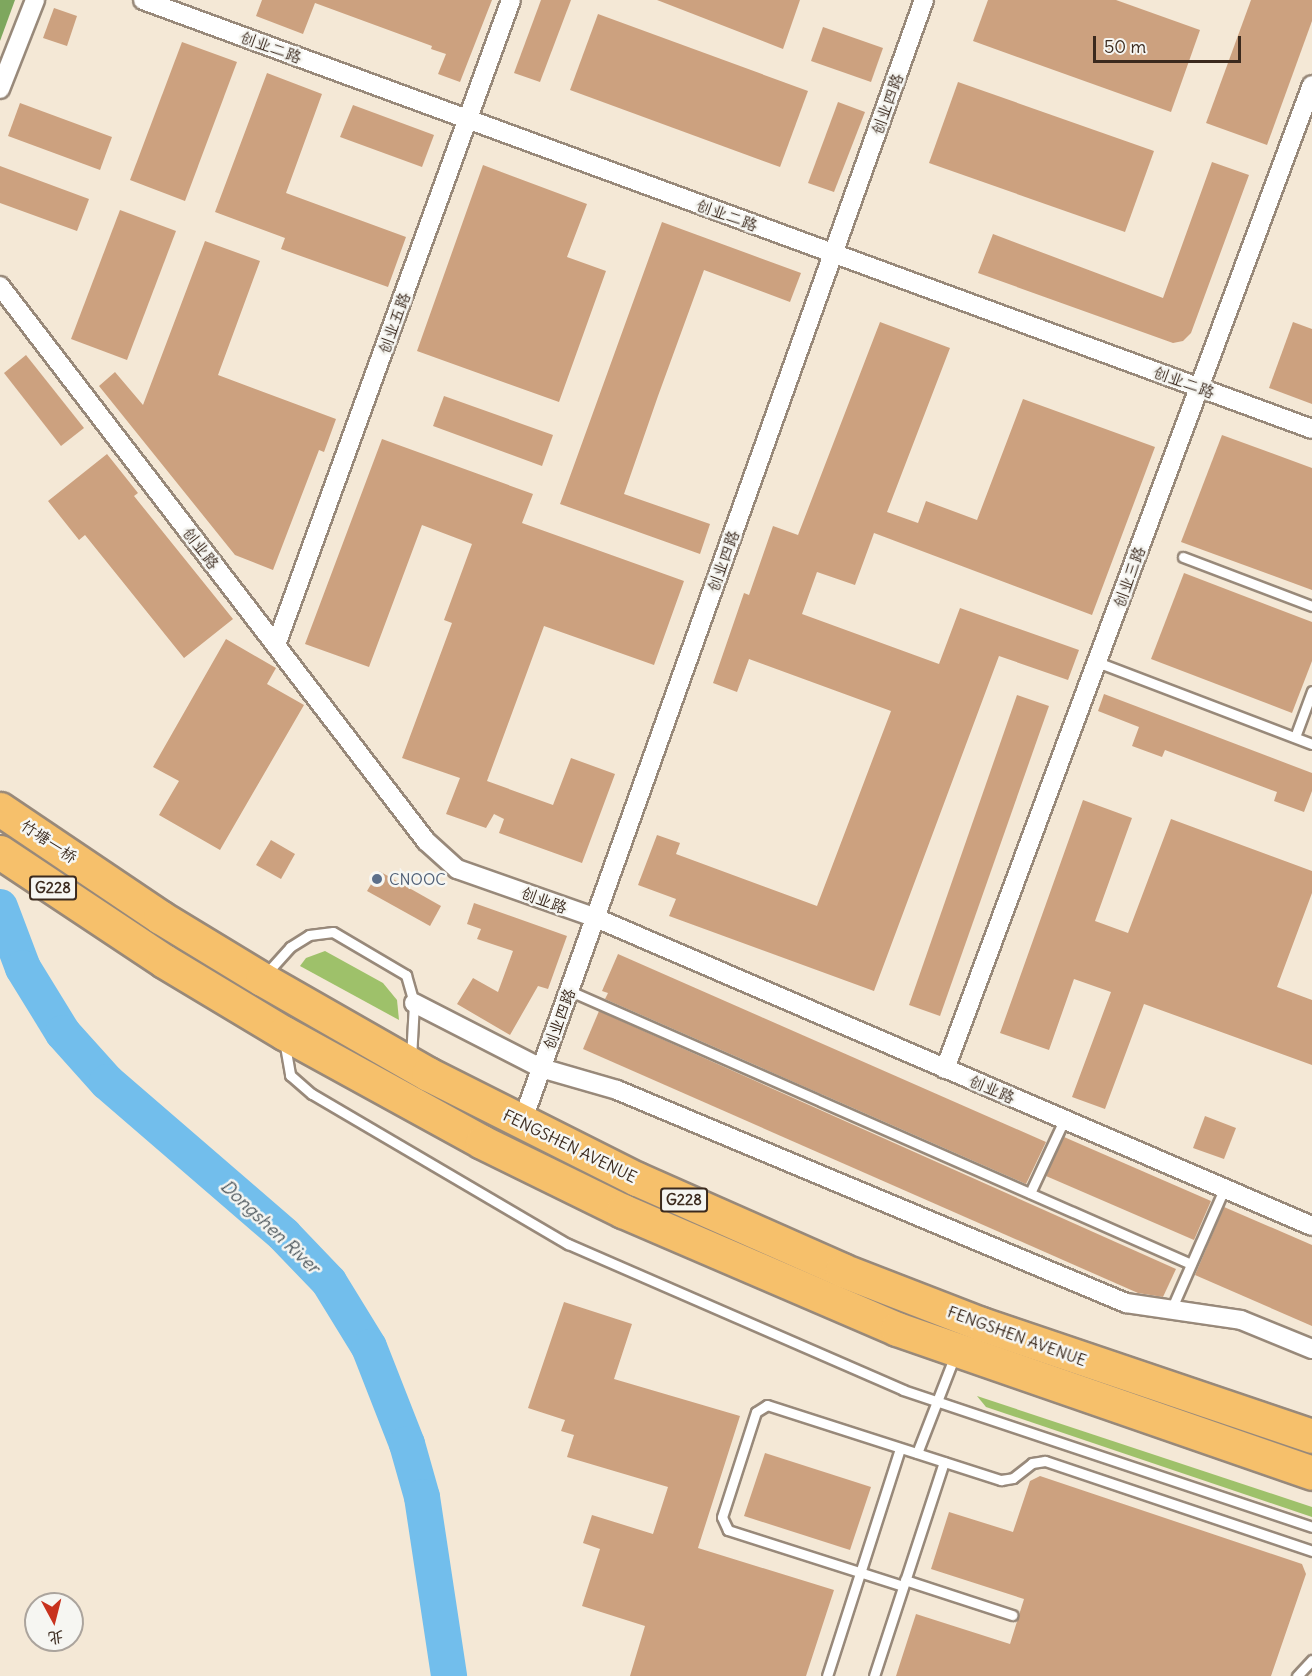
<!DOCTYPE html>
<html>
<head>
<meta charset="utf-8">
<style>
	body { margin:0 }
	#map { position:relative; width:1312px; height:1676px; overflow:hidden; background:#f4e8d6; font-family:Delius,"LXGW WenKai TC",sans-serif }
	div>[style] { position:absolute }
	[style*='--x'] { left:calc(var(--x)*1px); top:calc(var(--y)*1px); width:calc(var(--w)*1px); rotate:calc(var(--a)*1deg) }
	.green>* { inset:0; background:#9ec16a }
	.forest>* { inset:0; background:#7ea75e }
	.river>* { height:36px; margin:-18px; padding:0 18px; transform-origin:18px; border-radius:18px; background:#72beec }
	.building>* { inset:0; background:#cca17f }
	.roads { filter:drop-shadow(2px 0 #98897a) drop-shadow(-2px 0 #98897a) drop-shadow(0 2px #98897a) drop-shadow(0 -2px #98897a) }
	.lane>* { height:9px; margin:-4.5px; padding:0 4.5px; transform-origin:4.5px; border-radius:4.5px; background:#fff }
	.street>* { height:18px; margin:-9px; padding:0 9px; transform-origin:9px; border-radius:9px; background:#fff }
	.highway>* { height:33px; margin:-16.5px; padding:0 16.5px; transform-origin:16.5px; border-radius:16.5px; background:#f6c06b }
	.dots>* { width:16px; height:16px; translate:-50% -50%; box-sizing:border-box; border:3px solid #f6f6f2; border-radius:50% }
	span { translate:-50% -50%; white-space:nowrap; text-align:center; line-height:1.15; -webkit-text-stroke:5px #f6f6f2; paint-order:stroke }
	.shield-label span { padding:2px 4px; background:#f6f6f2; border:2px solid; border-radius:4px; -webkit-text-stroke-width:0 }
	.shield-label { font-size:15px; color:#3b2a1e; font-weight:700 }
	.street-label { font-size:16px; color:#3b2a1e }
	.service-label { font-size:16px; color:#4e5e75 }
	.left { translate:0 -50%; text-align:left }
	.water-label { font-size:18px; color:#4c565c; font-style:italic }
	.north { position:absolute; left:24px; top:1592px; width:60px; height:60px; box-sizing:border-box; background:#f6f6f2; border:2px solid #aba49d; border-radius:50%; rotate:173deg; font-size:16px; font-weight:700; line-height:24px; text-align:center; color:#3b2a1e }
	.north::after { content:''; display:block; margin:auto; width:21px; height:27px; background:#c8321e; clip-path:polygon(50% 0,100% 100%,50% 72%,0 100%) }
	.scale { position:absolute; left:1093px; top:36px; width:148px; height:27px; box-sizing:border-box; border:3px solid #3b2a1e; border-top:0; padding-left:8px; font-size:18px; line-height:21px; white-space:nowrap; color:#3b2a1e; -webkit-text-stroke:4px #f6f6f2; paint-order:stroke }
</style>
</head>
<body>
<div id="map">
	<div class="green">
		<i style="clip-path:polygon(325px 951px,383px 983px,397px 1000px,399px 1020px,300px 966px,306px 958px)"></i>
		<i style="clip-path:polygon(977px 1396px,1312px 1507px,1312px 1517px,986px 1407px)"></i>
	</div>
	<div class="forest">
		<i style="clip-path:polygon(0 0,15px 0,0 41px)"></i>
	</div>
	<div class="river">
		<i style="--x:0;--y:907;--w:65;--a:69.3"></i>
		<i style="--x:23;--y:968;--w:76;--a:58.4"></i>
		<i style="--x:63;--y:1033;--w:66;--a:48.1"></i>
		<i style="--x:107;--y:1082;--w:234;--a:40.8"></i>
		<i style="--x:284;--y:1235;--w:65;--a:46.2"></i>
		<i style="--x:329;--y:1282;--w:76;--a:58.4"></i>
		<i style="--x:369;--y:1347;--w:104;--a:68.6"></i>
		<i style="--x:407;--y:1444;--w:55;--a:74.2"></i>
		<i style="--x:422;--y:1497;--w:181;--a:81.4"></i>
	</div>
	<div class="building">
		<i style="clip-path:polygon(262px 0,492px 0,460px 82px,438px 74px,446px 54px,431px 49px,432px 46px,315px 3px,303px 34px,256px 16px)"></i>
		<i style="clip-path:polygon(541px 0,571px 0,540px 82px,514px 73px)"></i>
		<i style="clip-path:polygon(657px 0,800px 0,783px 49px)"></i>
		<i style="clip-path:polygon(988px 0,1116px 0,1200px 30px,1171px 112px,973px 41px)"></i>
		<i style="clip-path:polygon(1251px 0,1312px 0,1312px 21px,1267px 145px,1206px 123px)"></i>
		<i style="clip-path:polygon(54px 8px,77px 16px,67px 46px,43px 38px)"></i>
		<i style="clip-path:polygon(598px 14px,808px 91px,780px 167px,570px 90px)"></i>
		<i style="clip-path:polygon(823px 27px,883px 48px,871px 82px,811px 61px)"></i>
		<i style="clip-path:polygon(182px 42px,237px 62px,185px 201px,130px 180px)"></i>
		<i style="clip-path:polygon(267px 73px,322px 94px,286px 193px,406px 237px,388px 287px,281px 249px,285px 238px,215px 212px)"></i>
		<i style="clip-path:polygon(958px 82px,1154px 151px,1125px 232px,929px 163px)"></i>
		<i style="clip-path:polygon(838px 102px,865px 112px,834px 192px,808px 183px)"></i>
		<i style="clip-path:polygon(20px 103px,112px 137px,100px 170px,8px 136px)"></i>
		<i style="clip-path:polygon(353px 105px,434px 135px,422px 167px,340px 137px)"></i>
		<i style="clip-path:polygon(1212px 162px,1249px 175px,1191px 333px,1183px 341px,1173px 343px,978px 273px,993px 234px,1163px 298px)"></i>
		<i style="clip-path:polygon(483px 165px,587px 204px,567px 257px,606px 271px,559px 402px,417px 351px)"></i>
		<i style="clip-path:polygon(0 166px,89px 199px,77px 231px,0 203px)"></i>
		<i style="clip-path:polygon(120px 210px,176px 231px,127px 360px,71px 339px)"></i>
		<i style="clip-path:polygon(662px 222px,801px 273px,790px 302px,704px 270px,658px 396px,624px 494px,710px 524px,700px 554px,560px 504px)"></i>
		<i style="clip-path:polygon(205px 241px,260px 261px,218px 375px,336px 419px,324px 452px,319px 450px,273px 570px,235px 555px,99px 386px,115px 372px,143px 405px)"></i>
		<i style="clip-path:polygon(880px 322px,950px 348px,887px 512px,918px 523px,926px 501px,977px 520px,1023px 399px,1155px 447px,1092px 615px,874px 533px,855px 585px,817px 572px,802px 614px,939px 664px,960px 608px,1079px 650px,1068px 680px,999px 656px,874px 991px,669px 916px,676px 899px,638px 885px,657px 835px,680px 843px,676px 854px,817px 906px,891px 711px,749px 659px,737px 692px,713px 683px,744px 593px,749px 595px,773px 526px,798px 535px)"></i>
		<i style="clip-path:polygon(1293px 322px,1312px 329px,1312px 404px,1269px 388px)"></i>
		<i style="clip-path:polygon(26px 355px,84px 428px,61px 446px,4px 373px)"></i>
		<i style="clip-path:polygon(444px 396px,553px 435px,542px 466px,433px 426px)"></i>
		<i style="clip-path:polygon(1222px 435px,1312px 468px,1312px 590px,1181px 542px)"></i>
		<i style="clip-path:polygon(382px 439px,533px 494px,522px 523px,684px 581px,654px 665px,544px 626px,487px 781px,553px 805px,571px 758px,615px 774px,582px 863px,499px 833px,504px 819px,494px 814px,486px 828px,446px 814px,460px 778px,402px 758px,452px 623px,444px 620px,472px 544px,422px 525px,369px 667px,305px 644px)"></i>
		<i style="clip-path:polygon(107px 454px,138px 493px,134px 496px,233px 619px,184px 658px,85px 535px,79px 540px,48px 501px)"></i>
		<i style="clip-path:polygon(1184px 573px,1312px 622px,1312px 661px,1292px 713px,1151px 659px)"></i>
		<i style="clip-path:polygon(226px 639px,276px 668px,267px 684px,304px 705px,220px 850px,159px 815px,179px 781px,153px 767px)"></i>
		<i style="clip-path:polygon(1104px 694px,1312px 773px,1312px 791px,1304px 812px,1274px 801px,1277px 792px,1165px 750px,1162px 757px,1132px 746px,1139px 727px,1098px 711px)"></i>
		<i style="clip-path:polygon(1017px 695px,1049px 706px,940px 1016px,909px 1005px)"></i>
		<i style="clip-path:polygon(1083px 800px,1132px 818px,1095px 921px,1128px 933px,1171px 819px,1312px 871px,1312px 893px,1277px 987px,1312px 1000px,1312px 1065px,1144px 1004px,1105px 1109px,1072px 1097px,1111px 992px,1074px 979px,1049px 1050px,1000px 1033px)"></i>
		<i style="clip-path:polygon(271px 840px,295px 854px,281px 879px,256px 865px)"></i>
		<i style="clip-path:polygon(379px 871px,441px 906px,430px 926px,367px 891px)"></i>
		<i style="clip-path:polygon(474px 903px,567px 936px,548px 989px,538px 986px,510px 1035px,457px 1004px,473px 978px,498px 992px,513px 951px,477px 939px,481px 929px,467px 924px)"></i>
		<i style="clip-path:polygon(618px 954px,1046px 1142px,1026px 1184px,605px 999px,608px 993px,602px 991px)"></i>
		<i style="clip-path:polygon(599px 1011px,1176px 1269px,1163px 1297px,1138px 1293px,583px 1049px)"></i>
		<i style="clip-path:polygon(1205px 1116px,1236px 1128px,1224px 1159px,1193px 1148px)"></i>
		<i style="clip-path:polygon(1064px 1137px,1211px 1201px,1194px 1240px,1046px 1176px)"></i>
		<i style="clip-path:polygon(1224px 1207px,1312px 1245px,1312px 1326px,1195px 1275px)"></i>
		<i style="clip-path:polygon(564px 1302px,632px 1324px,614px 1379px,740px 1416px,698px 1548px,834px 1590px,806px 1676px,630px 1676px,645px 1626px,582px 1606px,600px 1549px,583px 1543px,592px 1515px,653px 1534px,668px 1487px,567px 1457px,574px 1435px,561px 1431px,565px 1420px,528px 1408px)"></i>
		<i style="clip-path:polygon(765px 1453px,871px 1487px,850px 1550px,744px 1516px)"></i>
		<i style="clip-path:polygon(1040px 1476px,1302px 1564px,1306px 1574px,1271px 1676px,896px 1676px,916px 1614px,1010px 1644px,1024px 1599px,931px 1569px,949px 1512px,1013px 1532px,1030px 1481px)"></i>
	</div>
	<div class="roads">
		<div class="lane">
			<i style="--x:1183;--y:557;--w:138;--a:20.8"></i>
			<i style="--x:1097;--y:662;--w:230;--a:20.9"></i>
			<i style="--x:1295;--y:737;--w:49;--a:-69.7"></i>
			<i style="--x:265;--y:975;--w:38;--a:-48"></i>
			<i style="--x:290;--y:947;--w:22;--a:-32"></i>
			<i style="--x:309;--y:935;--w:24;--a:-7"></i>
			<i style="--x:333;--y:932;--w:85;--a:30.5"></i>
			<i style="--x:406;--y:975;--w:29;--a:74"></i>
			<i style="--x:414;--y:1003;--w:55;--a:93.1"></i>
			<i style="--x:570;--y:991;--w:678;--a:23.73"></i>
			<i style="--x:284;--y:1040;--w:36;--a:80"></i>
			<i style="--x:290;--y:1075;--w:29;--a:41"></i>
			<i style="--x:312;--y:1094;--w:297;--a:30.4"></i>
			<i style="--x:568;--y:1244;--w:365;--a:23.5"></i>
			<i style="--x:903;--y:1390;--w:431;--a:18.5"></i>
			<i style="--x:1030;--y:1193;--w:81;--a:-65"></i>
			<i style="--x:1171;--y:1310;--w:132;--a:-66.3"></i>
			<i style="--x:917;--y:1453;--w:105;--a:-68.8"></i>
			<i style="--x:905;--y:1580;--w:113;--a:18.1"></i>
			<i style="--x:903;--y:1586;--w:184;--a:-162.3"></i>
			<i style="--x:728;--y:1530;--w:14;--a:-115"></i>
			<i style="--x:722;--y:1517;--w:110;--a:-72.1"></i>
			<i style="--x:756;--y:1412;--w:13;--a:-32"></i>
			<i style="--x:767;--y:1405;--w:246;--a:17.8"></i>
			<i style="--x:1001;--y:1480;--w:12;--a:-9"></i>
			<i style="--x:1013;--y:1478;--w:24;--a:-38"></i>
			<i style="--x:1032;--y:1463;--w:13;--a:-9"></i>
			<i style="--x:1045;--y:1461;--w:282;--a:18.6"></i>
			<i style="--x:827;--y:1676;--w:239;--a:-72.2"></i>
			<i style="--x:874;--y:1676;--w:225;--a:-71.9"></i>
			<i style="--x:1297;--y:1676;--w:22;--a:-47"></i>
		</div>
		<div class="street">
			<i style="--x:143;--y:0;--w:1245;--a:20.15"></i>
			<i style="--x:0;--y:89;--w:96;--a:-68.5"></i>
			<i style="--x:0;--y:286;--w:700;--a:52.49"></i>
			<i style="--x:426;--y:841;--w:42;--a:42.1"></i>
			<i style="--x:457;--y:869;--w:147;--a:19.4"></i>
			<i style="--x:596;--y:918;--w:779;--a:23.28"></i>
			<i style="--x:276;--y:645;--w:686;--a:-69.98"></i>
			<i style="--x:414;--y:1003;--w:143;--a:27.1"></i>
			<i style="--x:541;--y:1068;--w:79;--a:16.1"></i>
			<i style="--x:617;--y:1090;--w:552;--a:22.71"></i>
			<i style="--x:1126;--y:1303;--w:116;--a:8.4"></i>
			<i style="--x:1241;--y:1320;--w:77;--a:22.2"></i>
			<i style="--x:945;--y:1069;--w:1050;--a:-69.55"></i>
			<i style="--x:522;--y:1122;--w:1192;--a:-70.29"></i>
		</div>
		<div class="highway">
			<i style="--x:0;--y:809;--w:193;--a:34"></i>
			<i style="--x:160;--y:917;--w:119;--a:31.3"></i>
			<i style="--x:262;--y:979;--w:191;--a:29.8"></i>
			<i style="--x:428;--y:1074;--w:234;--a:26.7"></i>
			<i style="--x:637;--y:1179;--w:224;--a:23.9"></i>
			<i style="--x:842;--y:1270;--w:149;--a:21.2"></i>
			<i style="--x:981;--y:1324;--w:349;--a:18.7"></i>
			<i style="--x:0;--y:852;--w:197;--a:33.6"></i>
			<i style="--x:164;--y:961;--w:140;--a:31"></i>
			<i style="--x:284;--y:1033;--w:226;--a:28.8"></i>
			<i style="--x:482;--y:1142;--w:157;--a:26.1"></i>
			<i style="--x:623;--y:1211;--w:298;--a:23.3"></i>
			<i style="--x:897;--y:1329;--w:439;--a:19.1"></i>
		</div>
	</div>
	<div class="dots">
		<i style="left:377px;top:879px;background:#5c6f8a"></i>
	</div>
	<div class="shield-label">
		<span style="left:53px;top:888px">G228</span>
		<span style="left:684px;top:1200px">G228</span>
	</div>
	<div class="street-label">
		<span style="left:271px;top:47px;rotate:20deg">创业二路</span>
		<span style="left:887px;top:104px;rotate:-70deg">创业四路</span>
		<span style="left:727px;top:215px;rotate:20deg">创业二路</span>
		<span style="left:394px;top:323px;rotate:-70deg">创业五路</span>
		<span style="left:1184px;top:382px;rotate:20deg">创业二路</span>
		<span style="left:201px;top:548px;rotate:52deg">创业路</span>
		<span style="left:723px;top:561px;rotate:-70deg">创业四路</span>
		<span style="left:1129px;top:577px;rotate:-70deg">创业三路</span>
		<span style="left:49px;top:841px;rotate:34deg">竹塘一桥</span>
		<span style="left:544px;top:900px;rotate:20deg">创业路</span>
		<span style="left:559px;top:1019px;rotate:-70deg">创业四路</span>
		<span style="left:992px;top:1089px;rotate:23deg">创业路</span>
		<span style="left:570px;top:1146px;rotate:26deg">FENGSHEN AVENUE</span>
		<span style="left:1017px;top:1336px;rotate:20deg">FENGSHEN AVENUE</span>
	</div>
	<div class="service-label">
		<span class="left" style="left:389px;top:879px">CNOOC</span>
	</div>
	<div class="water-label">
		<span style="left:270px;top:1227px;rotate:43deg">Dongshen River</span>
	</div>
	<div class="north">北</div>
	<div class="scale">50 m</div>
</div>
</body>
</html>
